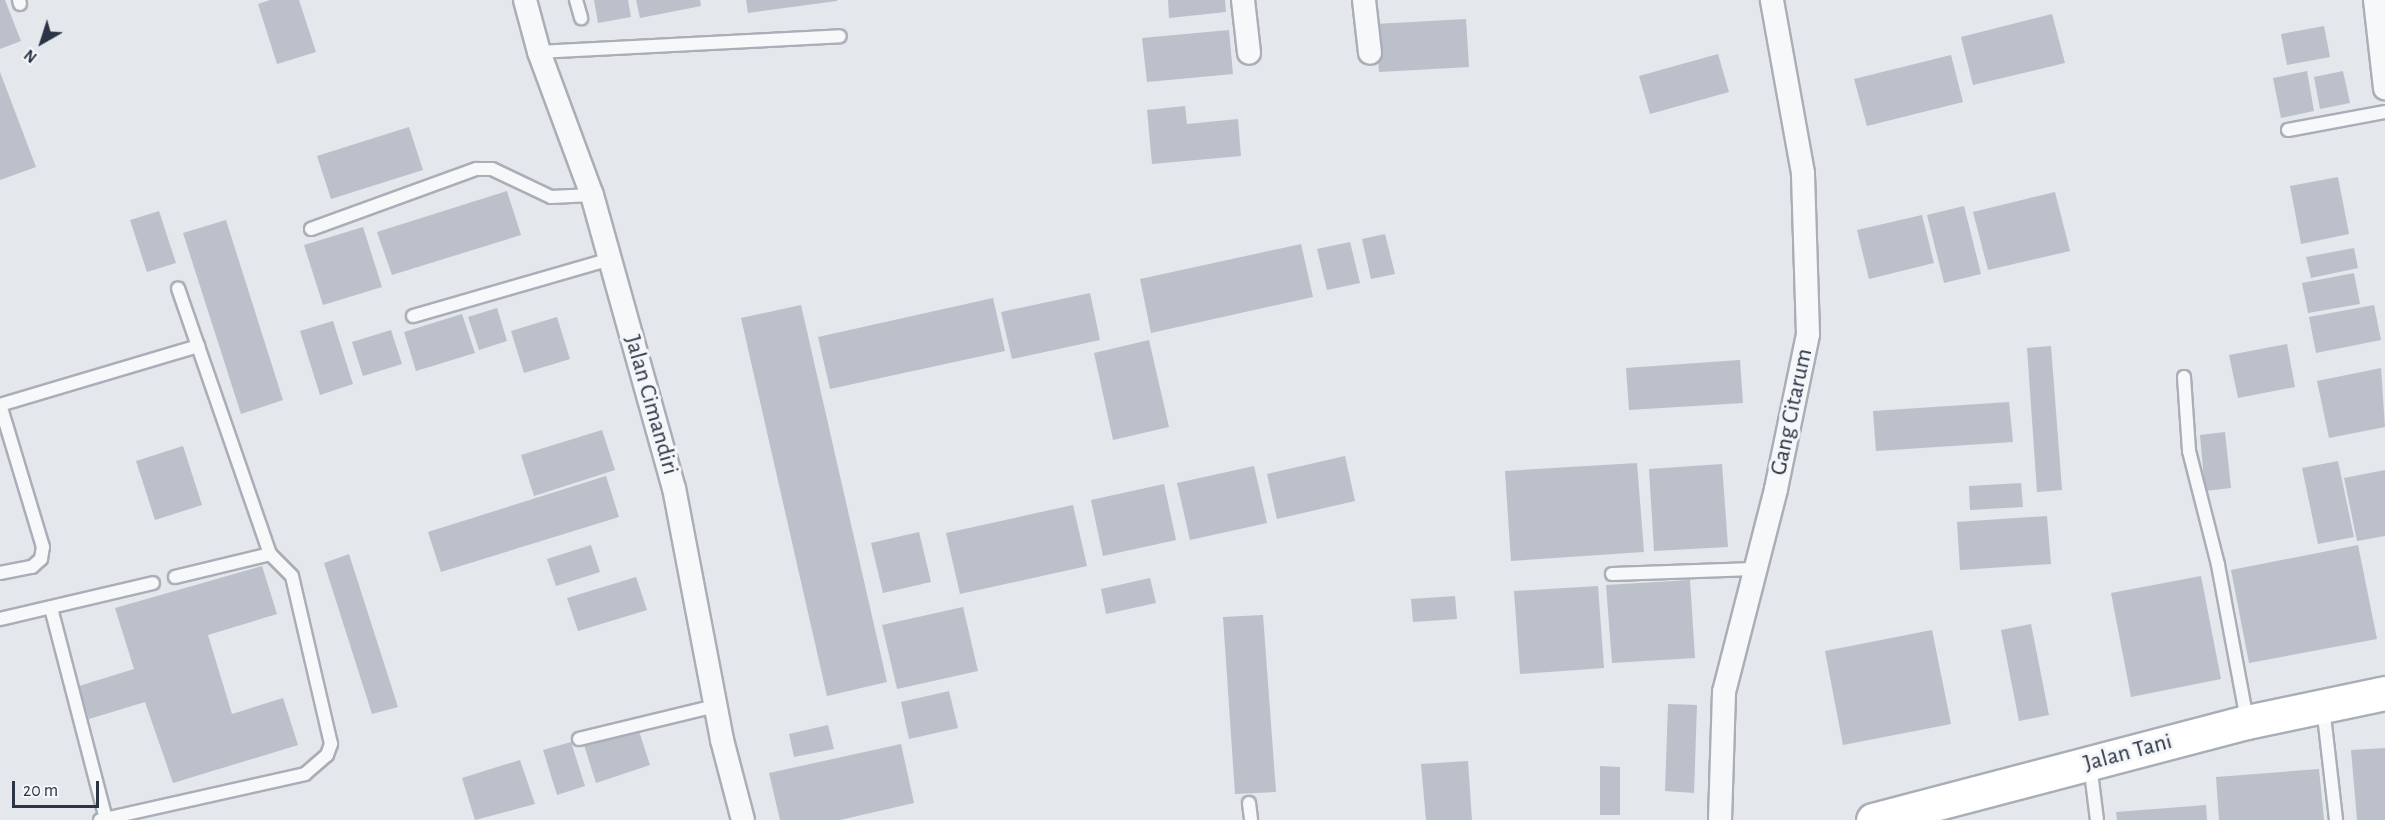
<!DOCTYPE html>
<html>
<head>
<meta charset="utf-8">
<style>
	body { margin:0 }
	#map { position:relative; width:2385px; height:820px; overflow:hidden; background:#e4e7ec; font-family:"Alegreya Sans",sans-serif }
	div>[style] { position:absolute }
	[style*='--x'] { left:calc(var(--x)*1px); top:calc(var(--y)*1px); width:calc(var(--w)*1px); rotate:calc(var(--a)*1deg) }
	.building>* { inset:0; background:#bbc0ca }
	.roads { filter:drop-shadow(2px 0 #a9aeb7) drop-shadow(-2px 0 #a9aeb7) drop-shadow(0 2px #a9aeb7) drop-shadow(0 -2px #a9aeb7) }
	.service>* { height:12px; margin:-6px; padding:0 6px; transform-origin:6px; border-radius:6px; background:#f7f8fa }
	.minor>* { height:22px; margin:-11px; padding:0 11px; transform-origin:11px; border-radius:11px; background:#f7f8fa }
	.trunk>* { height:33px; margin:-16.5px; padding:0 16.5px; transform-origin:16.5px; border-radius:16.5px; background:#fff }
	span { translate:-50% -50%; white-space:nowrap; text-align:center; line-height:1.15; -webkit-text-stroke:6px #f4f6f9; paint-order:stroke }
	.street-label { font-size:24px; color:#2b3445 }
	.north { position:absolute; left:12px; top:12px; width:60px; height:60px; -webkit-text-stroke:4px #f4f6f9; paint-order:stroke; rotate:219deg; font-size:16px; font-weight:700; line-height:24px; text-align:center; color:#2b3445 }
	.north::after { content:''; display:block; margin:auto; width:21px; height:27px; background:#2b3445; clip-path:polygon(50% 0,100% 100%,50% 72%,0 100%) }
	.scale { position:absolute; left:12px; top:781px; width:87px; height:27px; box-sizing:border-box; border:3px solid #2b3445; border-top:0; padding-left:8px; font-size:18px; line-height:21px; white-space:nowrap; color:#2b3445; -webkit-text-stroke:4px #f4f6f9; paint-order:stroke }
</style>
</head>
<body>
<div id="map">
	<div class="building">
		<i style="clip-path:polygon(0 0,5px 0,21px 41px,0 49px)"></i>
		<i style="clip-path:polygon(270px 0,299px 0,316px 52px,277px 64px,258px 4px)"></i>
		<i style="clip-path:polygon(594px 0,628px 0,631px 17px,598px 23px)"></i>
		<i style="clip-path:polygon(636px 0,700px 0,701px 6px,640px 18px)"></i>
		<i style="clip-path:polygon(746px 0,837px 0,837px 1px,748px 13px)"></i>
		<i style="clip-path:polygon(1168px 0,1225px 0,1226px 12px,1169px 18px)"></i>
		<i style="clip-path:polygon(2052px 14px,2065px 63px,1973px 85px,1961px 37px)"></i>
		<i style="clip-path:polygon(1466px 19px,1469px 67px,1379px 72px,1375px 24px)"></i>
		<i style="clip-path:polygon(2324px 26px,2330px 57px,2287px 65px,2281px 34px)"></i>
		<i style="clip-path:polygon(1229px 30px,1233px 74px,1147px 82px,1142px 38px)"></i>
		<i style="clip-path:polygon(1718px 54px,1729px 92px,1650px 114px,1639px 76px)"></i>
		<i style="clip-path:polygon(1951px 55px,1963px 102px,1867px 126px,1854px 79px)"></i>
		<i style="clip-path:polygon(2307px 71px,2314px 111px,2281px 118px,2273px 78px)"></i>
		<i style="clip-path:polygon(2343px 71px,2350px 103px,2320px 109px,2314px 77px)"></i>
		<i style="clip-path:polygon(0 72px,36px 167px,0 180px)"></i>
		<i style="clip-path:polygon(1185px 106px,1187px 124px,1238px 119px,1241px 156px,1152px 164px,1147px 110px)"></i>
		<i style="clip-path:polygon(409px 127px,423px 170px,331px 199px,317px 156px)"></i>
		<i style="clip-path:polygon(2338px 177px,2349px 234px,2301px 244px,2290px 186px)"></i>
		<i style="clip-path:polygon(507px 191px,521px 235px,392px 275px,377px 232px)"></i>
		<i style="clip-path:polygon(2055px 192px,2070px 251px,1988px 270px,1973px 212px)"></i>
		<i style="clip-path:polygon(1964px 206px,1981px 274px,1944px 283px,1927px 215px)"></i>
		<i style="clip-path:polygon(159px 211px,176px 263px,147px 272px,130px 220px)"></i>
		<i style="clip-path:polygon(1922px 215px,1934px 263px,1869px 279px,1857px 230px)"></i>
		<i style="clip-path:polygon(226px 220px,283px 400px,241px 414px,183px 233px)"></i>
		<i style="clip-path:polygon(363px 227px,382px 287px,323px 305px,304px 245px)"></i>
		<i style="clip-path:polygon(1385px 234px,1395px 274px,1371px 279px,1362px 239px)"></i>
		<i style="clip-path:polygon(1350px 242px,1360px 283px,1327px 290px,1317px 249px)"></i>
		<i style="clip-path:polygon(1301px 244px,1313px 297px,1151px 333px,1140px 279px)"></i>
		<i style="clip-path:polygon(2354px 248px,2358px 268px,2311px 278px,2306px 257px)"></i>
		<i style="clip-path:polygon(2354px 273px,2360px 304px,2308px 313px,2302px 283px)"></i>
		<i style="clip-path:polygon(1090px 293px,1100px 340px,1012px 359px,1001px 312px)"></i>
		<i style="clip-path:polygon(993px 298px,1005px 351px,830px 389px,818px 337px)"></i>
		<i style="clip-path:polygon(801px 305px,887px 682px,827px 696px,741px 318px)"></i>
		<i style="clip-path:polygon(2374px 305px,2381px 340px,2316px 353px,2309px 317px)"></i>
		<i style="clip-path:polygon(497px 308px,507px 341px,479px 350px,468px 317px)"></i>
		<i style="clip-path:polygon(462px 314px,475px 353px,416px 371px,404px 332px)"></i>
		<i style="clip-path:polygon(557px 317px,570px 359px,524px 373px,511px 331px)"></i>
		<i style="clip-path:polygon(333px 321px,353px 384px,320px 395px,300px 331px)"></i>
		<i style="clip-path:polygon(391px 330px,402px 364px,363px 376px,352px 342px)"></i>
		<i style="clip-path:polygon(1149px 340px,1169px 427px,1113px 440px,1094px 353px)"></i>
		<i style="clip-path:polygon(2287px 344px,2295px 387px,2238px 398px,2229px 355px)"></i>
		<i style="clip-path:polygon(2051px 346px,2062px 490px,2037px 492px,2027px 348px)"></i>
		<i style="clip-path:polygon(1740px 360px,1743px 403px,1629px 410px,1626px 368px)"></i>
		<i style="clip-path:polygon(2381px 368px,2385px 427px,2329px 438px,2317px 381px)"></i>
		<i style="clip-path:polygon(2009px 402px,2013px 442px,1876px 451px,1873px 411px)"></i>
		<i style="clip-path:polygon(602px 430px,615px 470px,534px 496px,521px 455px)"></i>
		<i style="clip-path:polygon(2225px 432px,2231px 488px,2205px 491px,2200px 435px)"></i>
		<i style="clip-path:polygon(183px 446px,202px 505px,155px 520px,136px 461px)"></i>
		<i style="clip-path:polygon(1345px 456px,1355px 501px,1277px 519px,1267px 474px)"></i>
		<i style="clip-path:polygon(2338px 461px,2354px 537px,2318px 544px,2302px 468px)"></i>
		<i style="clip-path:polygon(1637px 463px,1644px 552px,1511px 561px,1505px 471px)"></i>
		<i style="clip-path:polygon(1722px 464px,1728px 547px,1654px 551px,1649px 469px)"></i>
		<i style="clip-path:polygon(1254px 466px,1267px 523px,1190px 540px,1177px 483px)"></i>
		<i style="clip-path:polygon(2385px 470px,2385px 536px,2357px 541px,2344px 478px)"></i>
		<i style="clip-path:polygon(606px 476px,619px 517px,441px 572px,428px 532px)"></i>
		<i style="clip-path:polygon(2021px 483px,2023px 507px,1970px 510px,1969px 486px)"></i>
		<i style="clip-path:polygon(1164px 484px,1176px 540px,1103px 556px,1091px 500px)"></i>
		<i style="clip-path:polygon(1073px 505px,1087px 566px,960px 594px,946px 533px)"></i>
		<i style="clip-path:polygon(2047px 516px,2051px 564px,1960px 570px,1957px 522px)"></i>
		<i style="clip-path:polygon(919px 532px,931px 582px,883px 593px,871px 543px)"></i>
		<i style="clip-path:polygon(591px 545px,600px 572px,556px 586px,547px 559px)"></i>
		<i style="clip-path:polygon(2358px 545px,2377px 639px,2249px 663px,2231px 570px)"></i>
		<i style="clip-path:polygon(349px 554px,398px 707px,372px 714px,324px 563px)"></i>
		<i style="clip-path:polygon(262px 566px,277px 614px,208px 635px,232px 714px,283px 698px,298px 745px,173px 783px,145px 702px,89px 719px,79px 686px,134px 669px,115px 608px)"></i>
		<i style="clip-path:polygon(2201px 576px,2221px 679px,2131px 697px,2111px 593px)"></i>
		<i style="clip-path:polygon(636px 577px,647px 610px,578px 631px,567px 598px)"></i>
		<i style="clip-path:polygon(1150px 578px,1156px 603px,1106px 614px,1101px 589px)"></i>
		<i style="clip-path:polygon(1690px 580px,1695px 658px,1612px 663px,1606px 585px)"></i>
		<i style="clip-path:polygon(1598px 586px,1604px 668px,1520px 674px,1514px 591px)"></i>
		<i style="clip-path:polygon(1455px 596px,1457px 619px,1413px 622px,1411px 599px)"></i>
		<i style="clip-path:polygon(963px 607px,978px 671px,897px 689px,882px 625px)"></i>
		<i style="clip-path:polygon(1263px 615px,1276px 792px,1235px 794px,1223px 617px)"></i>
		<i style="clip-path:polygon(2031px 624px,2049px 715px,2019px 721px,2001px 630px)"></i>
		<i style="clip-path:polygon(1932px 630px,1951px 724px,1843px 745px,1825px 651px)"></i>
		<i style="clip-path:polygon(949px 691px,958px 728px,909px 739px,901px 702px)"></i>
		<i style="clip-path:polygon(1668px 704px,1697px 705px,1694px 793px,1665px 791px)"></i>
		<i style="clip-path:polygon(828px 725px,834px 749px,794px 757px,789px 734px)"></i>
		<i style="clip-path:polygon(638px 728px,650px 765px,596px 783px,584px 745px)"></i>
		<i style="clip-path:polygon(571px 742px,585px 786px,557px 795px,543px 750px)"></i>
		<i style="clip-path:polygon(901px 744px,914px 803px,840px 820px,780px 820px,769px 773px)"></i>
		<i style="clip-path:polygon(2385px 748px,2385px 820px,2357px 820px,2351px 750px)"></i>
		<i style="clip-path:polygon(520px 760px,535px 804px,475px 820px,462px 778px)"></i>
		<i style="clip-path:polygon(1468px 761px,1472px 820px,1426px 820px,1421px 764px)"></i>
		<i style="clip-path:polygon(1600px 766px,1620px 767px,1620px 815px,1600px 815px)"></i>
		<i style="clip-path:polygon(2319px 769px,2324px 820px,2219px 820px,2216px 777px)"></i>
		<i style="clip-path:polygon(2206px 805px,2207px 820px,2117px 820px,2116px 812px)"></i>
	</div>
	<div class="roads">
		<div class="service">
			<i style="--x:19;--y:0;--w:4;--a:76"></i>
			<i style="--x:576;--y:0;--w:19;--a:74"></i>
			<i style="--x:539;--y:52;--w:301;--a:-3"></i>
			<i style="--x:2288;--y:130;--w:99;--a:-10.5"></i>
			<i style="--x:311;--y:229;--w:176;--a:-20"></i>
			<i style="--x:476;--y:169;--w:16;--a:0"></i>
			<i style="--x:492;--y:169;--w:65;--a:25.4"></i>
			<i style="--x:551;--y:197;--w:41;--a:-2.8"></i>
			<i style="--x:413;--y:316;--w:205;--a:-16.1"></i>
			<i style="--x:2184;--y:377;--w:74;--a:86.1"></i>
			<i style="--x:2189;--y:451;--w:118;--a:75.7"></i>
			<i style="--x:2218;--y:565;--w:158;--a:79.4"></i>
			<i style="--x:0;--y:405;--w:207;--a:-16.6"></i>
			<i style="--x:0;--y:573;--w:33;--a:-11"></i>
			<i style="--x:32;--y:567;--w:12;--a:-42"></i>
			<i style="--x:41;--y:559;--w:12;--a:-81"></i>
			<i style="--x:43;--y:547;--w:148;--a:-106.8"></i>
			<i style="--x:1612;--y:574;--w:143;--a:-2"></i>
			<i style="--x:175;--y:577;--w:98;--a:-13.6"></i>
			<i style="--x:51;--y:608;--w:218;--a:75.4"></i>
			<i style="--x:0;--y:619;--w:157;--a:-13.2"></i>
			<i style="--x:2323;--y:707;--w:114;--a:83.4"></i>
			<i style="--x:579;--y:739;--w:140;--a:-13.6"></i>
			<i style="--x:2090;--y:764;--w:56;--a:82.9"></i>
			<i style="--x:1249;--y:803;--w:17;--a:83"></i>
			<i style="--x:100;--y:820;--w:210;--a:-12.6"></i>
			<i style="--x:305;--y:774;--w:29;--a:-41"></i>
			<i style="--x:327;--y:755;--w:12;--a:-70"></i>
			<i style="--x:331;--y:744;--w:172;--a:-103.1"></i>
			<i style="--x:292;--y:576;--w:31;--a:-135"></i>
			<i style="--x:270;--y:554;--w:281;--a:-109.1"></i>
		</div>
		<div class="minor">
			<i style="--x:525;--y:0;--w:54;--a:74.9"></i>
			<i style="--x:539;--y:52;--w:153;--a:69.7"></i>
			<i style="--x:592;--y:195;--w:304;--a:74.4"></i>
			<i style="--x:674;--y:488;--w:257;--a:79.2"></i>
			<i style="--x:722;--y:740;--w:83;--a:75.3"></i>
			<i style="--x:1243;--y:0;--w:53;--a:83.5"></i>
			<i style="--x:1364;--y:0;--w:53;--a:83.5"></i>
			<i style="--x:2375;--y:0;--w:89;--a:83.5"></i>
			<i style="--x:1720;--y:820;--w:128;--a:-88.2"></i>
			<i style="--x:1724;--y:692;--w:210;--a:-75.6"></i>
			<i style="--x:1776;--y:489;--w:158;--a:-78.3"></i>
			<i style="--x:1808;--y:334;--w:161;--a:-91.8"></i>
			<i style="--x:1803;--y:173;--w:176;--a:-100.2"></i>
		</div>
		<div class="trunk">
			<i style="--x:1873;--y:820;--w:387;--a:-14.7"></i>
			<i style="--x:2247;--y:722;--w:141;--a:-11.9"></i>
		</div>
	</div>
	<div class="street-label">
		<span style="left:651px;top:405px;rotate:74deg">Jalan Cimandiri</span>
		<span style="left:1792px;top:412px;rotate:-78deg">Gang Citarum</span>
		<span style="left:2128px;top:753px;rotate:-15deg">Jalan Tani</span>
	</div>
	<div class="north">N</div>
	<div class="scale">20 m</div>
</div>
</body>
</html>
